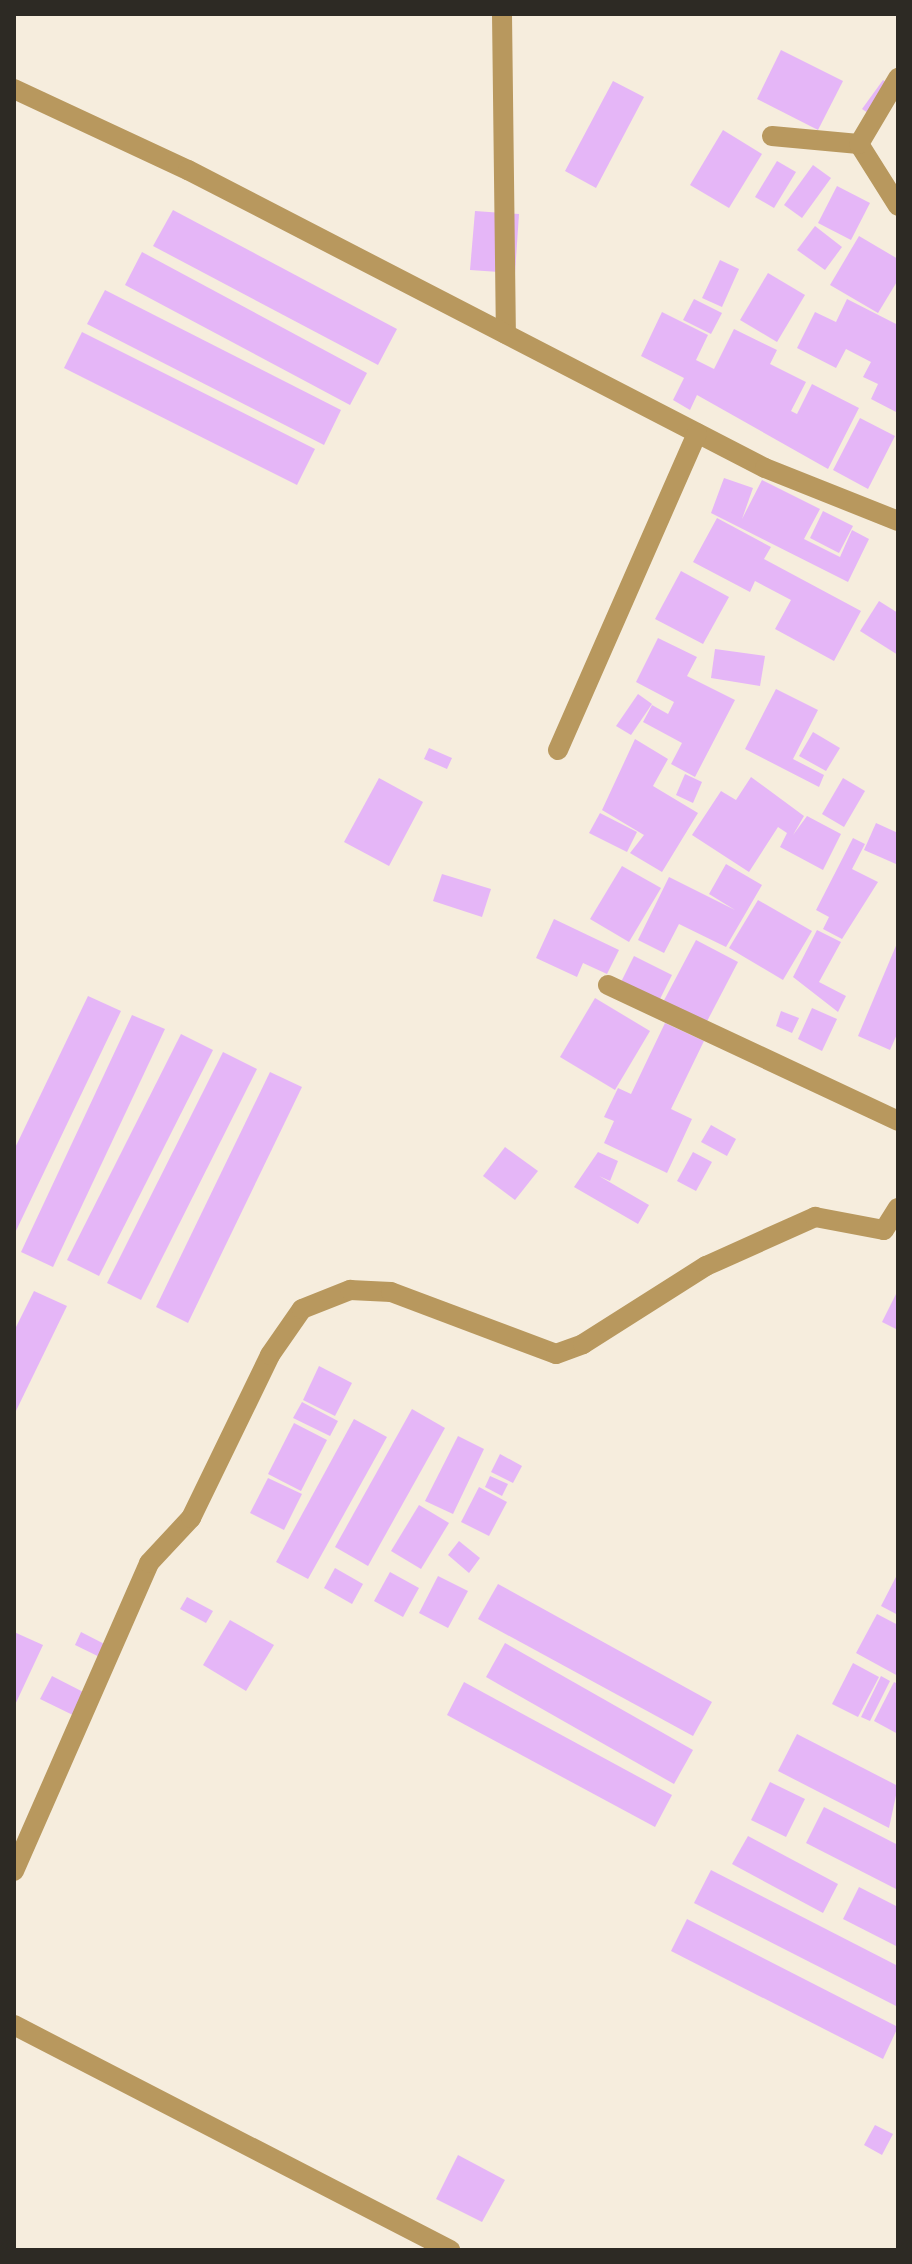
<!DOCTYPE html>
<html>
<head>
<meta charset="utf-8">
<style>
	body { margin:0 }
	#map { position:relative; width:912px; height:2264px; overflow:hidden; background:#f6eddd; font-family:Signika,sans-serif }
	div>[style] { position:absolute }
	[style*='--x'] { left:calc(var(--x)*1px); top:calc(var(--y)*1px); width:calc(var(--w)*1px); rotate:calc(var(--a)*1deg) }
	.building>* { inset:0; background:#e5b6f7 }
	.minor>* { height:20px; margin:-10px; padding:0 10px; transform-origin:10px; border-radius:10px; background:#b8985e }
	span { translate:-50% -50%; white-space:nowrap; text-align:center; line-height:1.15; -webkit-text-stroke:6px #fff; paint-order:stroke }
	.frame { position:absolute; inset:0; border:16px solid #2d2a24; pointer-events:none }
</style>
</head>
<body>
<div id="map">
	<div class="building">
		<i style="clip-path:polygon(781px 50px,843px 81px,818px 130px,757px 99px)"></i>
		<i style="clip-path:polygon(883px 80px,898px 91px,880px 121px,862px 109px)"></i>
		<i style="clip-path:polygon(613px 81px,644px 97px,596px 188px,565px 171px)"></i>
		<i style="clip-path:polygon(723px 130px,762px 154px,729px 208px,690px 185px)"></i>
		<i style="clip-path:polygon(777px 161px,796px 172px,774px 208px,755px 197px)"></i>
		<i style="clip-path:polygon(813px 165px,831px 178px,802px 218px,784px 205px)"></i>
		<i style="clip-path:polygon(837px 186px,870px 203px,851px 240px,818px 223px)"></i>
		<i style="clip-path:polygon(173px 210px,397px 329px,378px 365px,153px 246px)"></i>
		<i style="clip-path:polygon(475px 211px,519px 214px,515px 273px,470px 270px)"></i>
		<i style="clip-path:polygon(815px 226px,842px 247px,825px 270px,797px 250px)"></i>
		<i style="clip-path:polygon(859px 236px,898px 259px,898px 280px,878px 313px,830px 285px)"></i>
		<i style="clip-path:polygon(142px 252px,367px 373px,350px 405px,125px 285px)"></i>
		<i style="clip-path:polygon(720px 260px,739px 269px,722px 307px,702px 298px)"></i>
		<i style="clip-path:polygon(768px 273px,805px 295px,777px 342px,740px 320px)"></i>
		<i style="clip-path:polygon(105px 290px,341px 410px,324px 445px,87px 324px)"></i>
		<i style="clip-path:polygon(694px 299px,722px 313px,711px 334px,683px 320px)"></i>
		<i style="clip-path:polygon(847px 299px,898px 325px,898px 413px,871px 399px,878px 384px,863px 377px,871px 362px,846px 349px,836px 368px,797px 348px,815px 312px,836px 322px)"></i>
		<i style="clip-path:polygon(662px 312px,708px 335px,696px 360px,714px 369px,734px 329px,777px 350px,770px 364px,806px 382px,791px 411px,797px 414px,812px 384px,859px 408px,828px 469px,697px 395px,690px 410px,673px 400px,684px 378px,641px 356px)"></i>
		<i style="clip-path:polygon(82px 332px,315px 449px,297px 485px,64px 368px)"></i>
		<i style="clip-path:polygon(860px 418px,895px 436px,868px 489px,833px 470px)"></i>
		<i style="clip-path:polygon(724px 478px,753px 488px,742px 519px,762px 480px,820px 509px,804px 539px,840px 557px,852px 530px,869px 539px,848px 582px,711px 513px)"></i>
		<i style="clip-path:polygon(823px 511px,853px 526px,839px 553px,810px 538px)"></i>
		<i style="clip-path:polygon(717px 518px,771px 547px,764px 559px,861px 611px,834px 661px,775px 629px,791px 600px,755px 581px,750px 592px,693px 562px)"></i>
		<i style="clip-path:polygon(681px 571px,729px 597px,703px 644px,655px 619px)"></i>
		<i style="clip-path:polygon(879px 601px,898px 613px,898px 655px,860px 631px)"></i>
		<i style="clip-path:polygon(658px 638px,697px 657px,687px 676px,735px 700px,695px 777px,671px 764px,682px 743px,643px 722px,652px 705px,668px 714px,674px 702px,636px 682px)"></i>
		<i style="clip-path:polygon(715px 649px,765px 656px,760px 686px,711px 678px)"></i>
		<i style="clip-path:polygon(776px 689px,818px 710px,793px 759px,824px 775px,819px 787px,745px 749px)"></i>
		<i style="clip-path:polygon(638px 694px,652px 704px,631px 735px,616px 726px)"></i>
		<i style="clip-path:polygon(813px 732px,840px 748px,826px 771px,799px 756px)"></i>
		<i style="clip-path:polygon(635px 739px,668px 759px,653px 786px,698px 813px,662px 872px,630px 853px,644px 835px,602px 810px)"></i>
		<i style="clip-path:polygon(429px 748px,452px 758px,447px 769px,424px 759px)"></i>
		<i style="clip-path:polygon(685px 774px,702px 782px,693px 803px,676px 795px)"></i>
		<i style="clip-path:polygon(751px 777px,804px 816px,793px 835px,807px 816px,841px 834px,823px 870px,780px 847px,787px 833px,778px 827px,749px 872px,692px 835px,721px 791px,736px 800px)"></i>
		<i style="clip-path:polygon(379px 778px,423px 802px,389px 866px,344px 842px)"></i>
		<i style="clip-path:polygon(843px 778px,865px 791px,844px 827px,822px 814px)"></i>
		<i style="clip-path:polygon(600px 813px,637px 832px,627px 852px,589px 833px)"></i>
		<i style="clip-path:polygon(876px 823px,898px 833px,896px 864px,864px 850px)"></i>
		<i style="clip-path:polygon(853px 838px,865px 844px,852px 869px,878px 882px,842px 939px,823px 929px,829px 917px,816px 910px)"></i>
		<i style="clip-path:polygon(726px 864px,762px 885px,726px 947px,679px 924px,664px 953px,638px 940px,669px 877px,735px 910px,709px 894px)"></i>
		<i style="clip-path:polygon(622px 866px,661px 888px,629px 942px,590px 919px)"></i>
		<i style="clip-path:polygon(442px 874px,491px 889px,482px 917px,433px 901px)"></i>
		<i style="clip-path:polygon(758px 900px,812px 931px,783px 980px,729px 948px)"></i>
		<i style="clip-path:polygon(554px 919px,619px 950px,607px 974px,583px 963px,577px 977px,536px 958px)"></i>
		<i style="clip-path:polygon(817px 930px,841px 942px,819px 982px,846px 996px,838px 1012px,793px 977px)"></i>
		<i style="clip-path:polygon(696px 940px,738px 962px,703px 1029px,661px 1006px)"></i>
		<i style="clip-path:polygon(898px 941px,898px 1032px,890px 1050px,858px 1036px)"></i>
		<i style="clip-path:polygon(634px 956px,672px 975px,659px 1001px,621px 982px)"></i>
		<i style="clip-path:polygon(88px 996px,121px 1011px,14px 1235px,14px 1150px)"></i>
		<i style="clip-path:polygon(595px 998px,650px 1031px,615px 1090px,560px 1057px)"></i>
		<i style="clip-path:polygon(812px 1008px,837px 1019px,822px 1051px,798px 1039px)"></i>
		<i style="clip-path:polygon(781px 1011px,799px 1018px,792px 1033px,776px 1026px)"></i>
		<i style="clip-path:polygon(132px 1015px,165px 1029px,53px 1267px,21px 1252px)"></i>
		<i style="clip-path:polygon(665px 1023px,704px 1041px,671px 1109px,692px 1119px,667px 1173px,604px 1143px,614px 1121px,604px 1117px,618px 1088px,631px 1094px)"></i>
		<i style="clip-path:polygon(181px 1034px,213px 1050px,99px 1276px,67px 1260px)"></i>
		<i style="clip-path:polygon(223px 1052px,257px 1069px,141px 1300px,107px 1283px)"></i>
		<i style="clip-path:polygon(270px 1072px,302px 1087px,188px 1323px,156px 1307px)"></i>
		<i style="clip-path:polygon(711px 1125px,736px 1139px,727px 1156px,701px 1142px)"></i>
		<i style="clip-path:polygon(505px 1147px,538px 1171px,515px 1200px,483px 1176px)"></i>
		<i style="clip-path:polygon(598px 1152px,618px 1161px,610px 1181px,599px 1176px,649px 1205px,638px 1224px,574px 1187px)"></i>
		<i style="clip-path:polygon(693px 1152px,712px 1162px,696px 1191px,677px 1181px)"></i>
		<i style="clip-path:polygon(898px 1290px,898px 1330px,882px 1322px)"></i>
		<i style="clip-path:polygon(34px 1291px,67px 1306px,14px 1415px,14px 1331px)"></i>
		<i style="clip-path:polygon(319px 1366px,352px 1383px,335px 1416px,303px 1400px)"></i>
		<i style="clip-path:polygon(302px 1402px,338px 1421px,330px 1436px,293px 1418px)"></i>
		<i style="clip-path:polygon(412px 1409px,445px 1428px,368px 1566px,335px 1547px)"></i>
		<i style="clip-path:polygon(354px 1419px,387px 1437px,308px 1579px,276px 1562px)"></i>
		<i style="clip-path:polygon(294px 1423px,327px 1440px,301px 1491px,268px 1474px)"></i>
		<i style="clip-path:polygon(458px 1436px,484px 1449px,453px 1514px,425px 1501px)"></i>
		<i style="clip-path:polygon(500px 1454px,522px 1466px,513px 1483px,491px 1472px)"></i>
		<i style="clip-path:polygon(490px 1476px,508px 1484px,502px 1496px,485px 1487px)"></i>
		<i style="clip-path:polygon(268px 1478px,302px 1494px,284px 1530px,250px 1513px)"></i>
		<i style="clip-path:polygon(479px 1487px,507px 1502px,489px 1536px,461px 1522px)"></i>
		<i style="clip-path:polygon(419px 1505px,449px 1523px,421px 1569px,391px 1551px)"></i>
		<i style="clip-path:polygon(459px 1541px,480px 1558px,469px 1573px,448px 1555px)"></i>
		<i style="clip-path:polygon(335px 1568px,363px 1584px,352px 1604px,324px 1588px)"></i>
		<i style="clip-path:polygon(390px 1572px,419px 1588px,403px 1617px,374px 1601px)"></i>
		<i style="clip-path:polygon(898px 1573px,898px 1615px,881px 1606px)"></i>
		<i style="clip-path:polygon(438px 1576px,468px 1591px,448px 1628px,419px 1613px)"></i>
		<i style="clip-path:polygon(498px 1584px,712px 1702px,693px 1736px,478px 1619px)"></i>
		<i style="clip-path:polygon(187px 1597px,213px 1611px,206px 1623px,180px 1609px)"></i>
		<i style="clip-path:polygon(877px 1614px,898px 1625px,898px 1676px,856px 1653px)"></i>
		<i style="clip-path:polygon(230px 1620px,274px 1645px,246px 1691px,203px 1665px)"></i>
		<i style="clip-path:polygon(14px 1632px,43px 1645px,14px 1707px)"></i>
		<i style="clip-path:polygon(81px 1632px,120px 1652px,114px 1664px,75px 1645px)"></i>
		<i style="clip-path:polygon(505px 1643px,693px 1750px,674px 1784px,486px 1677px)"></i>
		<i style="clip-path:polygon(853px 1663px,879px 1677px,858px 1717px,832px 1704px)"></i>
		<i style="clip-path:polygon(52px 1676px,93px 1697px,81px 1719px,40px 1699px)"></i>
		<i style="clip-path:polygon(881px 1676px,890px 1681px,870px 1721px,861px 1717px)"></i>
		<i style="clip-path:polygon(464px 1682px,672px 1795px,655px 1827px,447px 1715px)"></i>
		<i style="clip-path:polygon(894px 1682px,898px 1684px,898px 1734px,874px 1721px)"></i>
		<i style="clip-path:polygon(797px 1734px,898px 1786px,889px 1828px,778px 1771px)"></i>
		<i style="clip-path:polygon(770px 1782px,805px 1799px,786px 1837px,751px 1820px)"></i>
		<i style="clip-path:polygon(824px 1807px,898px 1845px,898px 1890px,806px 1843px)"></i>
		<i style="clip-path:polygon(748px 1836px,838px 1884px,823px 1913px,732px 1864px)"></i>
		<i style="clip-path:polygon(711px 1870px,898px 1966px,898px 2007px,694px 1903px)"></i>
		<i style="clip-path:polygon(859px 1887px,898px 1907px,898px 1947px,843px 1919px)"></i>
		<i style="clip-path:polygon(687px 1919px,898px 2027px,883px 2059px,671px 1951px)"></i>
		<i style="clip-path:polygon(875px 2125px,893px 2134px,882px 2155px,864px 2145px)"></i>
		<i style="clip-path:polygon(458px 2155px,505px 2180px,482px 2222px,436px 2199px)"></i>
	</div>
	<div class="minor">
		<i style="--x:502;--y:14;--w:320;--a:89.3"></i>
		<i style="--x:14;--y:89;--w:192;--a:25"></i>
		<i style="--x:188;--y:170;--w:649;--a:27.31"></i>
		<i style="--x:765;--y:468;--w:143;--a:21.7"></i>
		<i style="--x:772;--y:136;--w:87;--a:5.3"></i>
		<i style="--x:859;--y:144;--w:73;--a:57.8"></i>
		<i style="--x:859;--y:144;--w:77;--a:-59.4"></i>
		<i style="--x:558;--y:750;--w:346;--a:-66.3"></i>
		<i style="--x:608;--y:985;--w:320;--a:25.1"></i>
		<i style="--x:14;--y:1871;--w:336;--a:-66.3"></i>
		<i style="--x:149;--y:1563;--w:62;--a:-47"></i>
		<i style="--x:191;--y:1518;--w:181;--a:-64.1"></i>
		<i style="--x:270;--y:1355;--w:56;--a:-55.2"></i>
		<i style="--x:302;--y:1309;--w:52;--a:-21.6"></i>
		<i style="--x:350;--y:1290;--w:41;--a:2.8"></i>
		<i style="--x:391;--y:1292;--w:176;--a:20.6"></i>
		<i style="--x:556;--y:1354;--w:29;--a:-20"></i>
		<i style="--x:583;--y:1344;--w:146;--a:-32.4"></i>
		<i style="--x:706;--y:1266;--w:120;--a:-24.2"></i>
		<i style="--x:815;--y:1217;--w:70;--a:10.7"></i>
		<i style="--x:884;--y:1230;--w:26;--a:-58"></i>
		<i style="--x:14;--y:2025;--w:491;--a:27.3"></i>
	</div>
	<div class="frame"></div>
</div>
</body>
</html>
